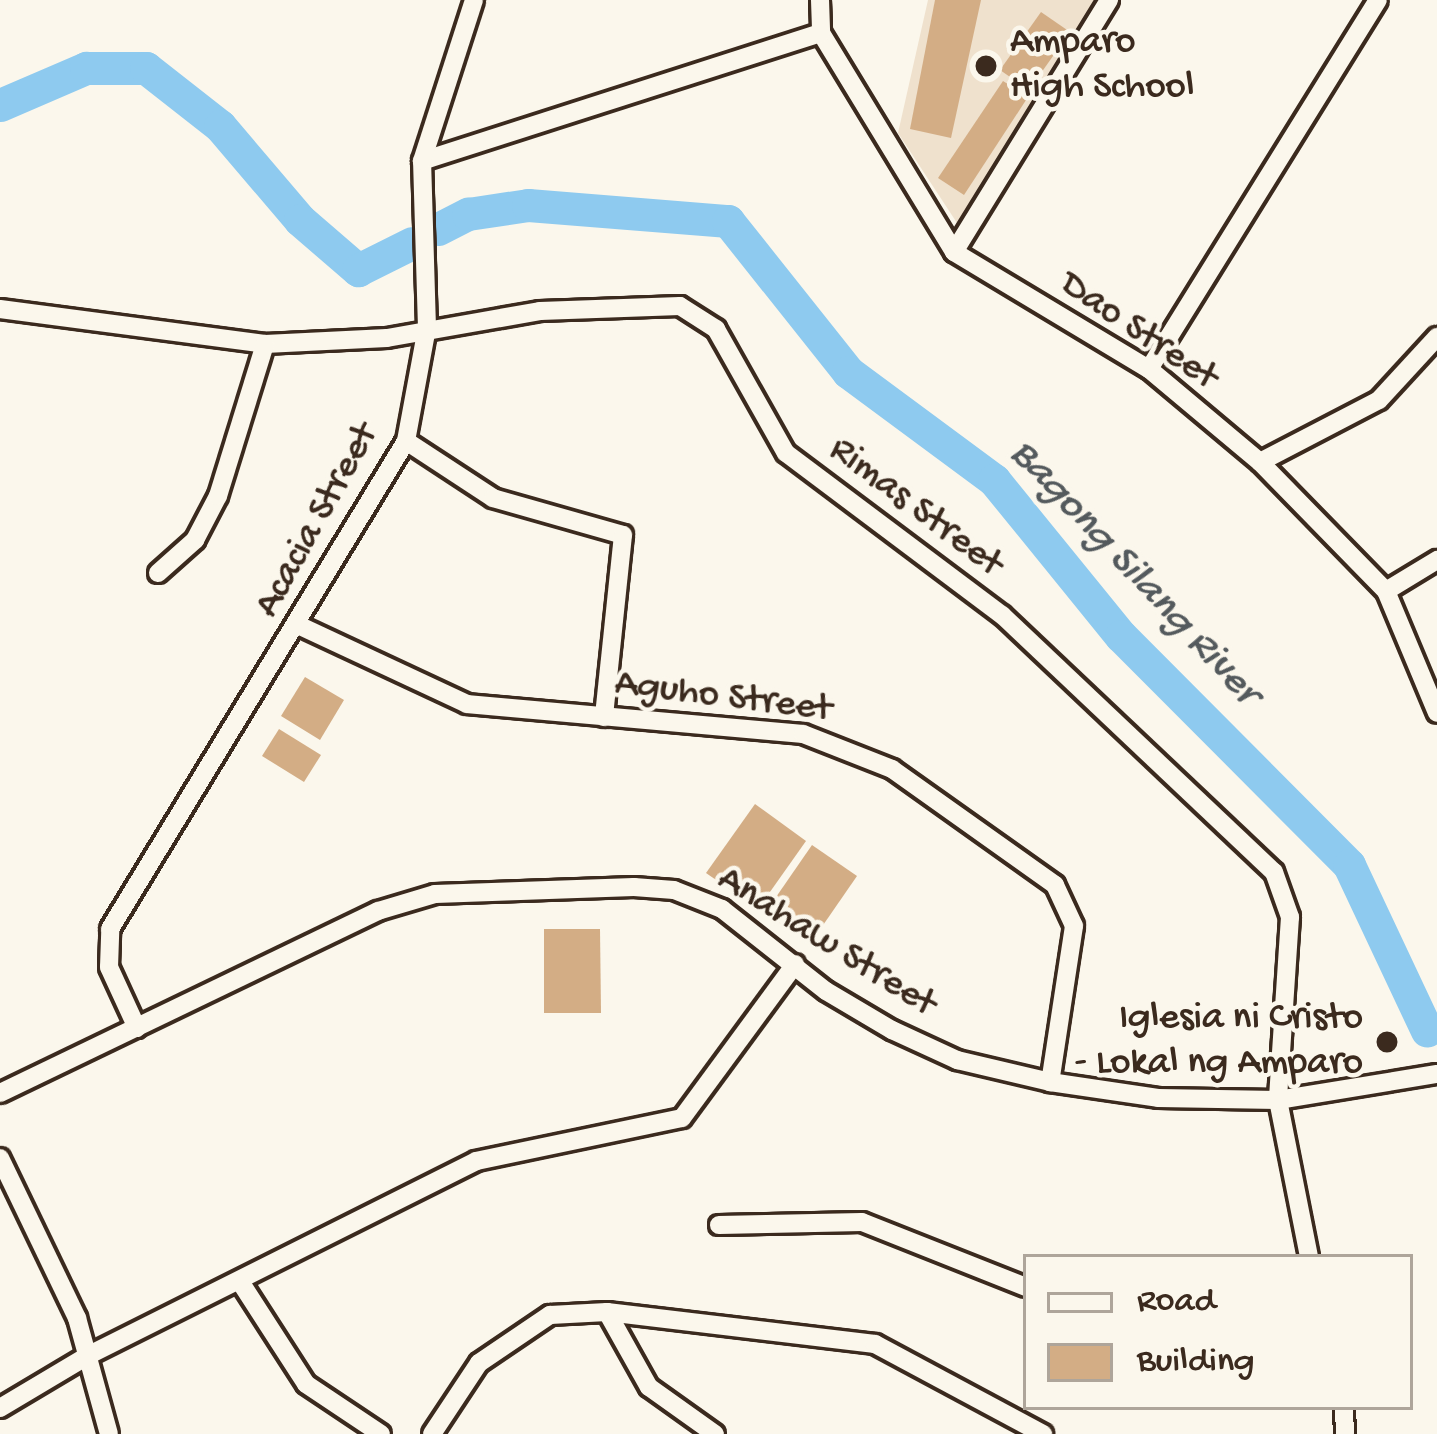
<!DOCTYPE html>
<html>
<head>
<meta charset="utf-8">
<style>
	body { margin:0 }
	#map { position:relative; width:1437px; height:1434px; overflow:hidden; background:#fbf7ec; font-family:"Gochi Hand",sans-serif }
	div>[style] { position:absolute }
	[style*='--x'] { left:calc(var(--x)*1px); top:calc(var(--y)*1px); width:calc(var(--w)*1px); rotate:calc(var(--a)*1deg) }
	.built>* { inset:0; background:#efe1cd }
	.river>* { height:33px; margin:-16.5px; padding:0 16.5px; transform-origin:16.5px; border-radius:16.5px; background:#8ecaef }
	.building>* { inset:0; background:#d3ad85 }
	.roads { filter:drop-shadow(3px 0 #3b2a1e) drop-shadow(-3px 0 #3b2a1e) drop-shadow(0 3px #3b2a1e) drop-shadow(0 -3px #3b2a1e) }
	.minor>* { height:18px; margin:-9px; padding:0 9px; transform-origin:9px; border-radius:9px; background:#fbf7ec }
	.dots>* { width:33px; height:33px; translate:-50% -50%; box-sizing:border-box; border:6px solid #fbf7ec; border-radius:50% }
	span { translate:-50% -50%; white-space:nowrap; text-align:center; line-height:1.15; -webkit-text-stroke:9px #fbf7ec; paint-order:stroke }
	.poi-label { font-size:39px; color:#3b2a1e }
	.left { translate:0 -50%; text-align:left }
	.right { translate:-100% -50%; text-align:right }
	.street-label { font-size:39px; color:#3b2a1e }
	.water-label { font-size:42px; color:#545a5d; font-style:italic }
	.legend { position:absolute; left:1023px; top:1254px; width:390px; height:156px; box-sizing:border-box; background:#fbf7ec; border:3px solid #aea59a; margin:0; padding:15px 21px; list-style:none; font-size:36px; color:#3b2a1e }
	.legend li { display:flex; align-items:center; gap:24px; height:60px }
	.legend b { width:60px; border:3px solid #aea59a }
</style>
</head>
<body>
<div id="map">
	<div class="built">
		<i style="clip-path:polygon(928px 0,1099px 0,959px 226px,898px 133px)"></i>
	</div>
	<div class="river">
		<i style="--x:0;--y:105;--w:94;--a:-23.3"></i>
		<i style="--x:86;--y:68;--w:60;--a:0"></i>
		<i style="--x:146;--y:68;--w:94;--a:38.1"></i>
		<i style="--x:220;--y:126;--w:123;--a:49.6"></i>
		<i style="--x:300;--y:220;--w:77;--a:40.8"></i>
		<i style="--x:358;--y:270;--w:60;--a:-26.6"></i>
		<i style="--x:438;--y:229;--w:34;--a:-27"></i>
		<i style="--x:468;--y:214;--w:61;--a:-8.5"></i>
		<i style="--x:528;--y:205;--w:201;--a:4.6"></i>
		<i style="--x:728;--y:221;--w:193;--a:51.5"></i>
		<i style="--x:848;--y:372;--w:182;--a:36.5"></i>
		<i style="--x:994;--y:480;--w:201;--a:50.9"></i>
		<i style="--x:1121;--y:636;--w:323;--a:45.1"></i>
		<i style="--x:1349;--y:865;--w:183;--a:64.8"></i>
	</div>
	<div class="building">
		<i style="clip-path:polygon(935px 0,981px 0,951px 138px,910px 129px)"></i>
		<i style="clip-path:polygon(1041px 12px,1070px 32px,1029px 90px,1000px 70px)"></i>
		<i style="clip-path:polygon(1003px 81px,1028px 97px,964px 195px,938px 178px)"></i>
		<i style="clip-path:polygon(305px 677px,344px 700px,320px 740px,281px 716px)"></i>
		<i style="clip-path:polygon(279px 729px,321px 755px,304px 782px,262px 756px)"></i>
		<i style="clip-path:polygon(755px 804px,806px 841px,758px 909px,706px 873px)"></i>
		<i style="clip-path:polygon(812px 845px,857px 876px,810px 944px,765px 913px)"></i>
		<i style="clip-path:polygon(544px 929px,600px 929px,601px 1013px,544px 1013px)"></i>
	</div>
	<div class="roads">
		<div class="minor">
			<i style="--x:820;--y:0;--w:33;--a:88"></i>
			<i style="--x:821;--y:33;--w:256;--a:58.7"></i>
			<i style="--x:954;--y:252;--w:227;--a:31"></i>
			<i style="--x:1149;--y:369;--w:145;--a:40"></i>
			<i style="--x:1260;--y:462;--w:180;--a:45.7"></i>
			<i style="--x:1386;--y:591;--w:132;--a:67.3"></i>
			<i style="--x:422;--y:161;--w:419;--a:-17.8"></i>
			<i style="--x:954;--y:252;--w:296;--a:-58.4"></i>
			<i style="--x:0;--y:309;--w:267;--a:7.5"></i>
			<i style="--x:265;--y:344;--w:122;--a:-2.8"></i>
			<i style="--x:387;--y:338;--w:155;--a:-10"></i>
			<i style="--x:540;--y:311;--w:140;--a:-2"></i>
			<i style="--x:680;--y:306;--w:43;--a:32.6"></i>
			<i style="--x:716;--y:329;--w:142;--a:60.6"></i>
			<i style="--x:786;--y:453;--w:270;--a:36.9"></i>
			<i style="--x:1002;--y:615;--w:374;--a:43.4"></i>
			<i style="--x:1274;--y:872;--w:48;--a:70.4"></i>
			<i style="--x:1290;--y:917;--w:183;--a:93.8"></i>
			<i style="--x:1278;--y:1100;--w:160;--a:78.8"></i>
			<i style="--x:1149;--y:369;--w:434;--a:-58.2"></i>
			<i style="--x:406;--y:441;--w:104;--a:33.2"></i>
			<i style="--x:493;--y:498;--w:135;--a:15.9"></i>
			<i style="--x:623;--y:535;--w:183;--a:96"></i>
			<i style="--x:1260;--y:462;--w:134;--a:-27.5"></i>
			<i style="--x:1379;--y:400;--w:86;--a:-47.4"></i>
			<i style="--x:158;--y:573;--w:50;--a:-41.7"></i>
			<i style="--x:195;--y:540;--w:50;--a:-62.4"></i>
			<i style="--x:218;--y:496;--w:159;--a:-72.8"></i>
			<i style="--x:1386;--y:591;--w:60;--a:-31.3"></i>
			<i style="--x:300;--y:626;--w:184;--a:25"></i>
			<i style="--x:467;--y:704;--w:337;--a:5.1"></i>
			<i style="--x:803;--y:734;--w:96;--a:21.5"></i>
			<i style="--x:892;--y:769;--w:200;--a:35.4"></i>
			<i style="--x:1055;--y:885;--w:45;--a:65.1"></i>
			<i style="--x:1074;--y:926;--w:158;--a:98.7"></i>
			<i style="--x:137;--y:1028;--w:67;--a:-114.7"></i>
			<i style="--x:109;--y:967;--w:38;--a:-88"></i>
			<i style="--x:110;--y:929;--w:571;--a:-58.76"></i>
			<i style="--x:406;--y:441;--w:115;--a:-79.5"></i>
			<i style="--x:427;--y:328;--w:167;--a:-91.7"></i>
			<i style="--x:422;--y:161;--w:169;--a:-72.1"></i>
			<i style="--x:0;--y:1093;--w:420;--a:-25.7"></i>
			<i style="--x:378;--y:911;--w:59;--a:-16.6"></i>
			<i style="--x:435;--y:894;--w:199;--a:-2"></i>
			<i style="--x:634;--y:887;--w:40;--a:4.3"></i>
			<i style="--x:674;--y:890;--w:52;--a:21.6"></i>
			<i style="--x:722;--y:909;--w:132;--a:38.3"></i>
			<i style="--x:826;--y:991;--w:77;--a:30.6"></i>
			<i style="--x:892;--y:1030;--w:72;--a:24.8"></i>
			<i style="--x:957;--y:1060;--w:96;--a:13.3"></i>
			<i style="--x:1050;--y:1082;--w:109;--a:8.4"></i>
			<i style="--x:1158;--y:1098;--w:120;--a:1"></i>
			<i style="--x:1278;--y:1100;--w:161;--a:-9.3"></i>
			<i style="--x:0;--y:1158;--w:178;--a:64.3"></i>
			<i style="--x:77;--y:1318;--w:120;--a:74.6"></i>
			<i style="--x:719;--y:1225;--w:143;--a:-1.2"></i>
			<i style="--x:862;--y:1222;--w:176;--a:21.6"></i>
			<i style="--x:241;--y:1283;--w:120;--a:57.2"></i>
			<i style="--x:306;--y:1384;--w:90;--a:33.7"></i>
			<i style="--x:607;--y:1312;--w:86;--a:60.8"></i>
			<i style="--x:649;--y:1387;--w:81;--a:35.5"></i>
			<i style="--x:1344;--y:1407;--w:27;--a:88"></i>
			<i style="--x:0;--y:1408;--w:104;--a:-30.8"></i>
			<i style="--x:89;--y:1355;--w:433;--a:-26.6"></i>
			<i style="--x:476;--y:1161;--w:210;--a:-11.8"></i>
			<i style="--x:682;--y:1118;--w:191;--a:-53.7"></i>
			<i style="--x:432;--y:1434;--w:85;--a:-56.5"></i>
			<i style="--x:479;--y:1363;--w:86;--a:-34.1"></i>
			<i style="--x:550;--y:1315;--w:57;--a:-3"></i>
			<i style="--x:607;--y:1312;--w:270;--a:6.8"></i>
			<i style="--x:875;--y:1344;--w:191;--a:28.2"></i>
		</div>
	</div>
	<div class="dots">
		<i style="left:986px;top:66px;background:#3b2a1e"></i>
		<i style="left:1387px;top:1042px;background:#3b2a1e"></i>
	</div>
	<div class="poi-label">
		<span class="left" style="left:1010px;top:66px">Amparo<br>High School</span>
		<span class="right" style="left:1363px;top:1042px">Iglesia ni Cristo<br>- Lokal ng Amparo</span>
	</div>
	<div class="street-label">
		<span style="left:1138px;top:332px;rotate:34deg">Dao Street</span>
		<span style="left:915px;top:508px;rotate:37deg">Rimas Street</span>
		<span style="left:318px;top:521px;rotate:-61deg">Acacia Street</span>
		<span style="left:723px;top:698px;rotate:7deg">Aguho Street</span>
		<span style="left:826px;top:943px;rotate:32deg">Anahaw Street</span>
	</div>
	<div class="water-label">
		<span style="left:1133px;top:574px;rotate:47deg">Bagong Silang River</span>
	</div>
	<ul class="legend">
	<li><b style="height:15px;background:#fbf7ec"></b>Road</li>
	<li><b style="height:33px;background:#d3ad85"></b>Building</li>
	</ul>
</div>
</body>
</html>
